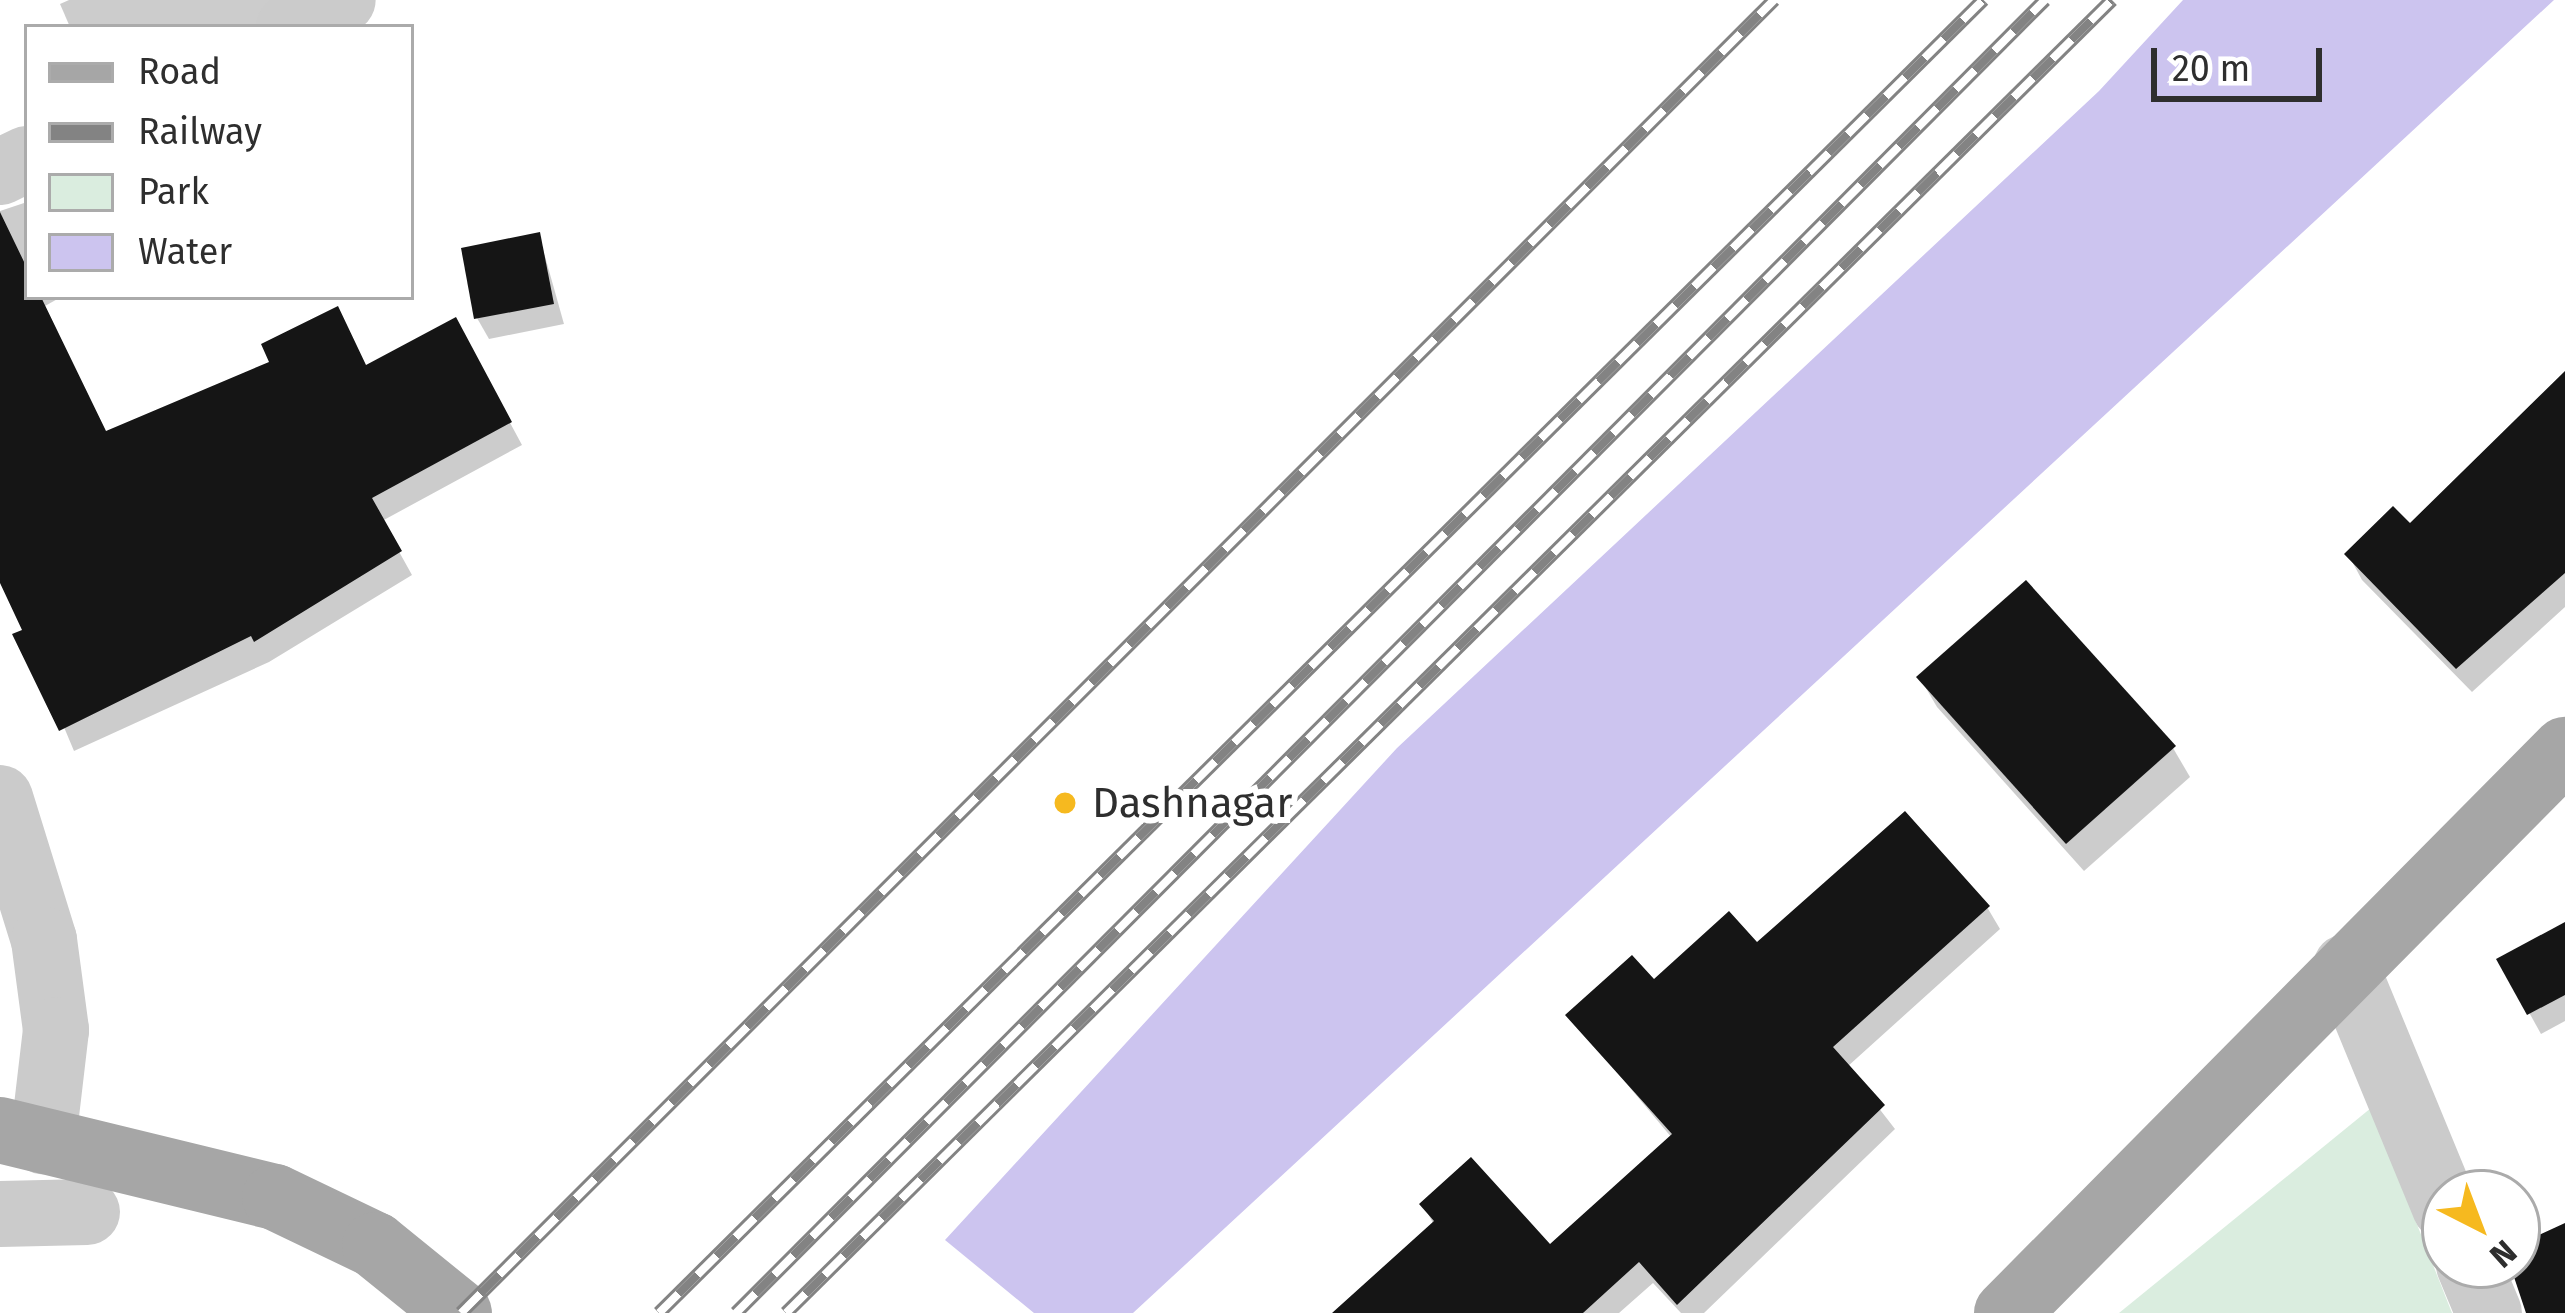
<!DOCTYPE html>
<html>
<head>
<meta charset="utf-8">
<style>
	body { margin:0 }
	#map { position:relative; width:2565px; height:1313px; overflow:hidden; background:#fff; font-family:"Fira Sans",sans-serif }
	div>[style] { position:absolute }
	[style*='--x'] { left:calc(var(--x)*1px); top:calc(var(--y)*1px); width:calc(var(--w)*1px); rotate:calc(var(--a)*1deg) }
	.green>* { inset:0; background:#daeddf }
	.water>* { inset:0; background:#ccc4ef }
	.shadow>* { inset:0; background:#0003 }
	.building>* { inset:0; background:#151515 }
	.minor>* { height:66px; margin:-33px; padding:0 33px; transform-origin:33px; border-radius:33px; background:#cbcbcb }
	.major>* { height:66px; margin:-33px; padding:0 33px; transform-origin:33px; border-radius:33px; background:#a6a6a6 }
	.rail>* { height:14px; margin-top:-7px; transform-origin:0; background:repeating-linear-gradient(90deg,#fff 0 27px,#838383 0 54px); box-sizing:border-box; border-block:3px solid #838383 }
	.dots>* { width:33px; height:33px; translate:-50% -50%; box-sizing:border-box; border:6px solid #fff; border-radius:50% }
	span { translate:-50% -50%; white-space:nowrap; text-align:center; line-height:1.15; -webkit-text-stroke:12px #fff; paint-order:stroke }
	.poi-label { font-size:42px; color:#2e2e2e }
	.left { translate:0 -50%; text-align:left }
	.legend { position:absolute; left:24px; top:24px; width:390px; height:276px; box-sizing:border-box; background:#fff; border:3px solid #ababab; margin:0; padding:15px 21px; list-style:none; font-size:36px; color:#2e2e2e }
	.legend li { display:flex; align-items:center; gap:24px; height:60px }
	.legend b { width:60px; border:3px solid #ababab }
	.north { position:absolute; left:2421px; top:1169px; width:120px; height:120px; box-sizing:border-box; background:#fff; border:3px solid #ababab; border-radius:50%; rotate:138deg; font-size:33px; font-weight:700; line-height:48px; text-align:center; color:#2e2e2e }
	.north::after { content:''; display:block; margin:auto; width:42px; height:54px; background:#f6b91f; clip-path:polygon(50% 0,100% 100%,50% 72%,0 100%) }
	.scale { position:absolute; left:2151px; top:48px; width:171px; height:54px; box-sizing:border-box; border:6px solid #2e2e2e; border-top:0; padding-left:15px; font-size:36px; line-height:42px; white-space:nowrap; color:#2e2e2e; -webkit-text-stroke:9px #fff; paint-order:stroke }
</style>
</head>
<body>
<div id="map">
	<div class="green">
		<i style="clip-path:polygon(2371px 1108px,2452px 1313px,2119px 1313px)"></i>
	</div>
	<div class="water">
		<i style="clip-path:polygon(2183px 0,2554px 0,1133px 1313px,1034px 1313px,945px 1240px,1397px 748px,2099px 91px)"></i>
	</div>
	<div class="shadow">
		<i style="clip-path:polygon(69px 0,319px 0,273px 27px,70px 27px,60px 4px)"></i>
		<i style="clip-path:polygon(27px 202px,27px 297px,61px 297px,45px 306px,106px 434px,467px 343px,522px 445px,382px 521px,412px 575px,269px 662px,74px 751px,0 575px,0 211px)"></i>
		<i style="clip-path:polygon(539px 235px,564px 324px,489px 339px,477px 318px)"></i>
		<i style="clip-path:polygon(2565px 405px,2565px 607px,2472px 692px,2362px 580px,2348px 554px,2410px 527px)"></i>
		<i style="clip-path:polygon(1920px 678px,2173px 748px,2190px 777px,2084px 871px,1937px 707px)"></i>
		<i style="clip-path:polygon(1987px 907px,2000px 929px,1847px 1067px,1895px 1129px,1704px 1313px,1681px 1313px,1653px 1283px,1619px 1313px,1369px 1313px,1434px 1225px,1423px 1204px,1550px 1248px,1672px 1138px,1569px 1015px,1757px 946px)"></i>
		<i style="clip-path:polygon(2565px 925px,2565px 1021px,2541px 1034px,2500px 960px)"></i>
	</div>
	<div class="building">
		<i style="clip-path:polygon(0 212px,27px 268px,27px 297px,41px 297px,106px 431px,269px 362px,261px 344px,338px 306px,366px 365px,456px 317px,512px 422px,372px 498px,402px 551px,254px 642px,251px 636px,59px 731px,12px 634px,22px 630px,0 583px)"></i>
		<i style="clip-path:polygon(540px 232px,554px 304px,474px 319px,461px 248px)"></i>
		<i style="clip-path:polygon(2565px 371px,2565px 573px,2456px 669px,2344px 554px,2393px 506px,2410px 523px)"></i>
		<i style="clip-path:polygon(2026px 580px,2176px 746px,2066px 844px,1916px 677px)"></i>
		<i style="clip-path:polygon(1905px 811px,1990px 906px,1833px 1047px,1885px 1105px,1677px 1305px,1639px 1262px,1583px 1313px,1332px 1313px,1434px 1221px,1419px 1204px,1471px 1157px,1550px 1244px,1672px 1134px,1565px 1015px,1632px 955px,1654px 979px,1729px 911px,1757px 942px)"></i>
		<i style="clip-path:polygon(2565px 922px,2565px 995px,2527px 1015px,2496px 959px)"></i>
		<i style="clip-path:polygon(2565px 1223px,2565px 1313px,2526px 1313px,2510px 1265px,2517px 1265px,2517px 1245px)"></i>
	</div>
	<div class="minor">
		<i style="--x:289;--y:27;--w:60;--a:-26.6"></i>
		<i style="--x:0;--y:172;--w:30;--a:-26"></i>
		<i style="--x:0;--y:798;--w:149;--a:72.8"></i>
		<i style="--x:44;--y:940;--w:91;--a:82.4"></i>
		<i style="--x:56;--y:1030;--w:112;--a:96.7"></i>
		<i style="--x:2346;--y:967;--w:260;--a:67.6"></i>
		<i style="--x:0;--y:1214;--w:87;--a:-1.3"></i>
		<i style="--x:2469;--y:1265;--w:52;--a:67.4"></i>
	</div>
	<div class="major">
		<i style="--x:0;--y:1130;--w:283;--a:13.7"></i>
		<i style="--x:275;--y:1197;--w:111;--a:25.6"></i>
		<i style="--x:375;--y:1245;--w:108;--a:39"></i>
		<i style="--x:2007;--y:1313;--w:793;--a:-45.26"></i>
	</div>
	<div class="rail">
		<i style="--x:461;--y:1313;--w:1857;--a:-45"></i>
		<i style="--x:659;--y:1313;--w:1865;--a:-44.76"></i>
		<i style="--x:736;--y:1313;--w:1854;--a:-45.09"></i>
		<i style="--x:786;--y:1313;--w:1866;--a:-44.72"></i>
	</div>
	<div class="dots">
		<i style="left:1065px;top:803px;background:#f6b91f"></i>
	</div>
	<div class="poi-label">
		<span class="left" style="left:1092px;top:803px">Dashnagar</span>
	</div>
	<ul class="legend">
	<li><b style="height:15px;background:#a6a6a6"></b>Road</li>
	<li><b style="height:15px;background:#838383"></b>Railway</li>
	<li><b style="height:33px;background:#daeddf"></b>Park</li>
	<li><b style="height:33px;background:#ccc4ef"></b>Water</li>
	</ul>
	<div class="north">N</div>
	<div class="scale">20 m</div>
</div>
</body>
</html>
